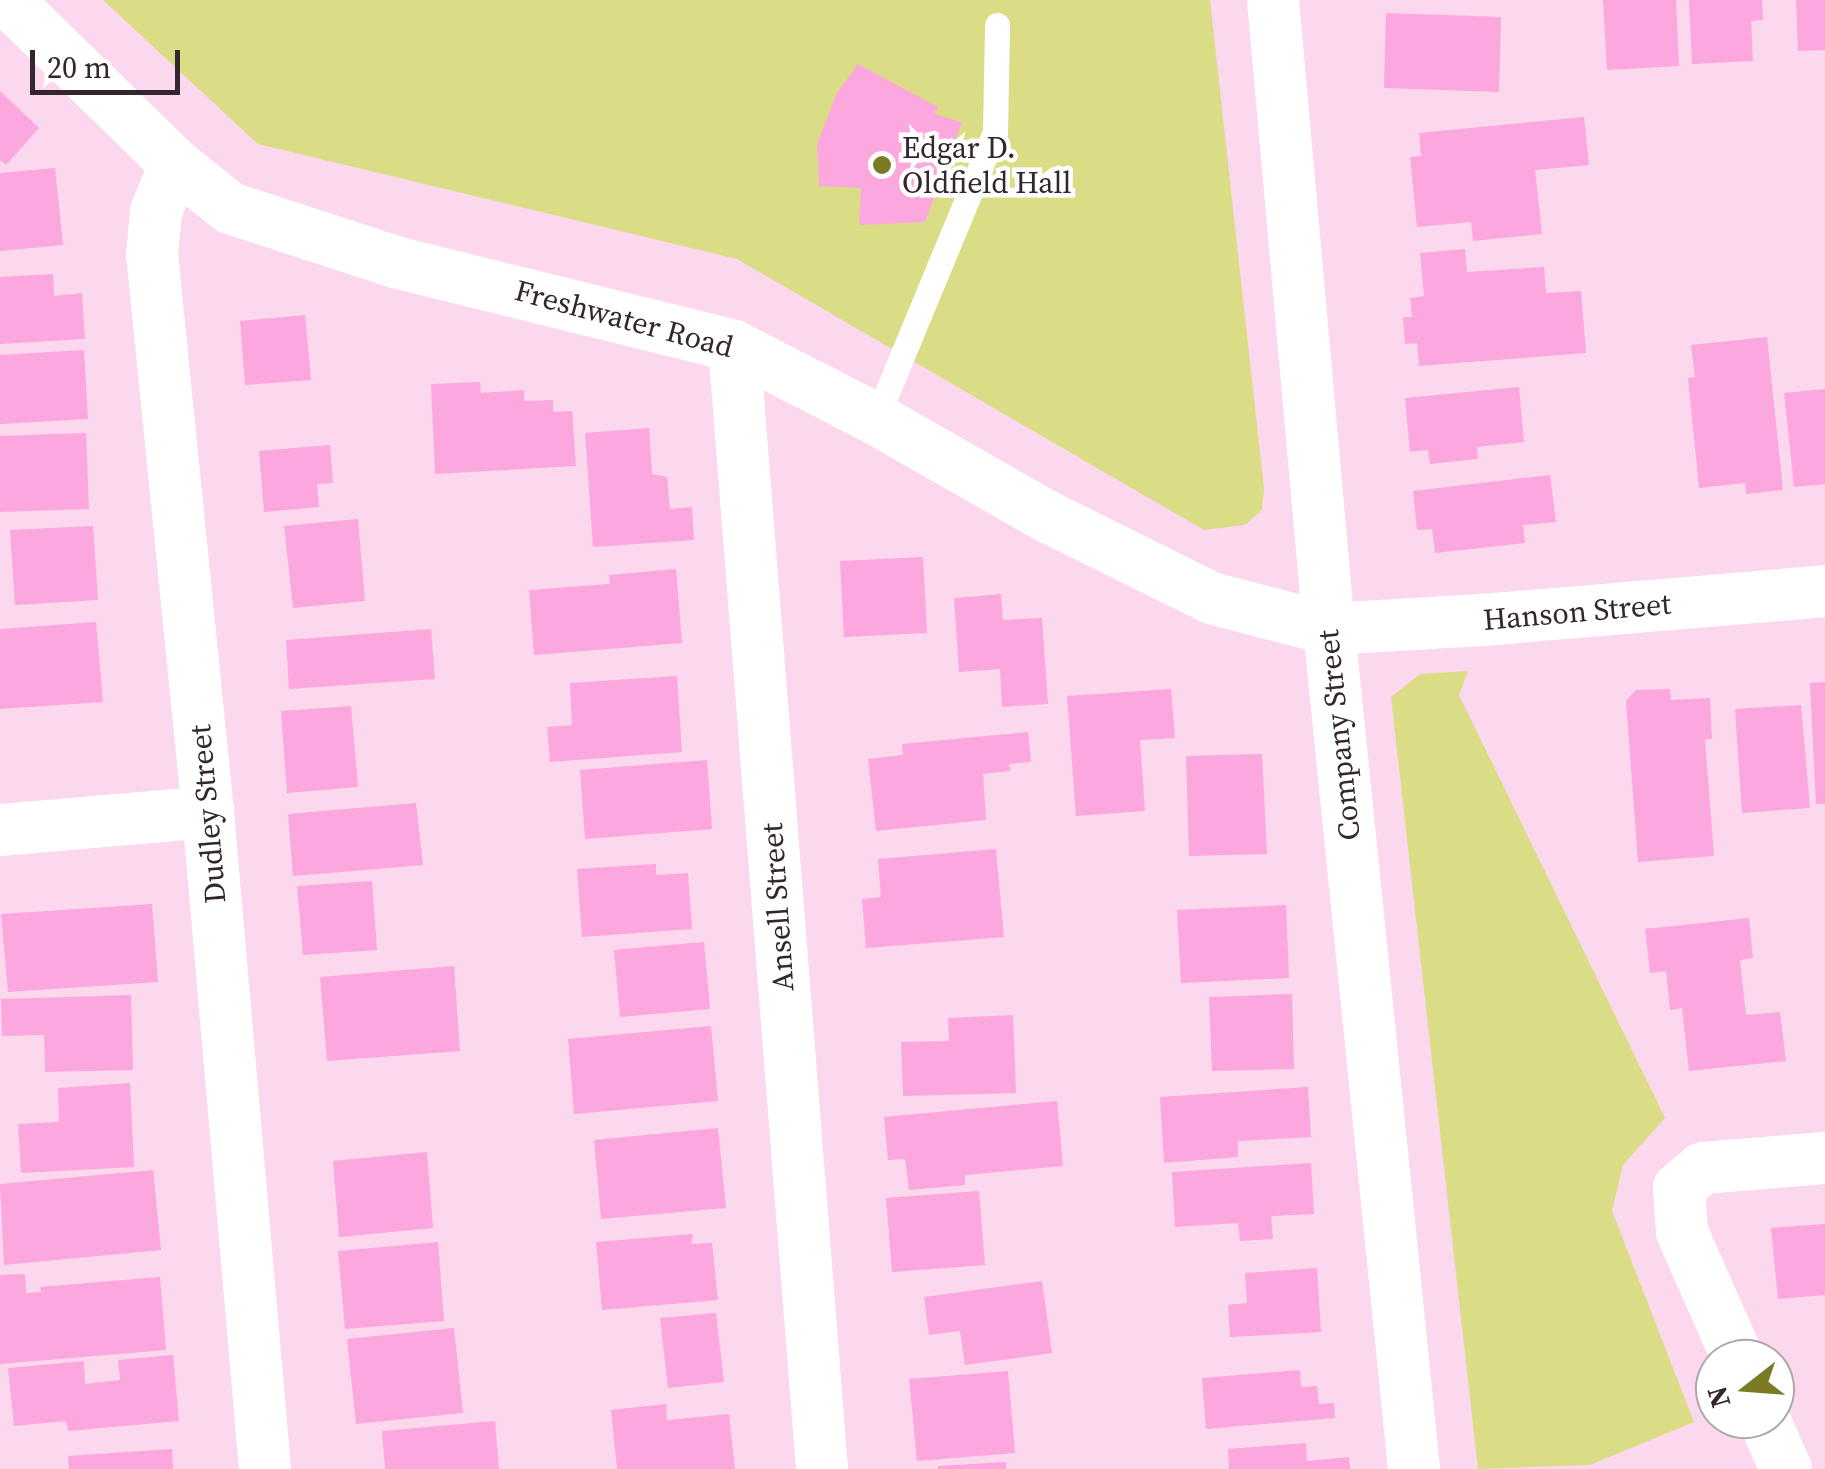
<!DOCTYPE html>
<html>
<head>
<meta charset="utf-8">
<style>
	body { margin:0 }
	#map { position:relative; width:1825px; height:1469px; overflow:hidden; background:#fbd8ed; font-family:"Source Serif 4",serif }
	div>[style] { position:absolute }
	[style*='--x'] { left:calc(var(--x)*1px); top:calc(var(--y)*1px); width:calc(var(--w)*1px); rotate:calc(var(--a)*1deg) }
	.green>* { inset:0; background:#dadd86 }
	.building>* { inset:0; background:#fca7dd }
	.lane>* { height:25px; margin:-12.5px; padding:0 12.5px; transform-origin:12.5px; border-radius:12.5px; background:#fff }
	.street>* { height:52px; margin:-26px; padding:0 26px; transform-origin:26px; border-radius:26px; background:#fff }
	.dots>* { width:28px; height:28px; translate:-50% -50%; box-sizing:border-box; border:5px solid #fff; border-radius:50% }
	span { translate:-50% -50%; white-space:nowrap; text-align:center; line-height:1.15; -webkit-text-stroke:9px #fff; paint-order:stroke }
	.poi-label { font-size:30px; color:#33262e }
	.left { translate:0 -50%; text-align:left }
	.street-label { font-size:30px; color:#33262e }
	.north { position:absolute; left:1695px; top:1339px; width:100px; height:100px; box-sizing:border-box; background:#fff; border:2px solid #ada8ab; border-radius:50%; rotate:253deg; font-size:28px; font-weight:700; line-height:40px; text-align:center; color:#33262e }
	.north::after { content:''; display:block; margin:auto; width:35px; height:45px; background:#7a7b24; clip-path:polygon(50% 0,100% 100%,50% 72%,0 100%) }
	.scale { position:absolute; left:30px; top:50px; width:150px; height:45px; box-sizing:border-box; border:5px solid #33262e; border-top:0; padding-left:12px; font-size:30px; line-height:35px; white-space:nowrap; color:#33262e; -webkit-text-stroke:8px #fff; paint-order:stroke }
</style>
</head>
<body>
<div id="map">
	<div class="green">
		<i style="clip-path:polygon(103px 0,1210px 0,1264px 489px,1262px 510px,1245px 525px,1204px 530px,737px 259px,258px 144px)"></i>
		<i style="clip-path:polygon(1468px 671px,1459px 695px,1665px 1118px,1623px 1165px,1612px 1211px,1694px 1422px,1590px 1465px,1478px 1469px,1391px 697px,1420px 674px)"></i>
	</div>
	<div class="building">
		<i style="clip-path:polygon(1603px 0,1676px 0,1679px 66px,1607px 70px)"></i>
		<i style="clip-path:polygon(1689px 0,1762px 0,1763px 20px,1751px 21px,1753px 61px,1692px 64px)"></i>
		<i style="clip-path:polygon(1796px 0,1825px 0,1825px 50px,1798px 51px)"></i>
		<i style="clip-path:polygon(1386px 13px,1501px 17px,1499px 92px,1384px 88px)"></i>
		<i style="clip-path:polygon(858px 64px,938px 107px,934px 114px,962px 122px,925px 222px,859px 225px,861px 188px,819px 186px,817px 144px,837px 93px)"></i>
		<i style="clip-path:polygon(0 91px,39px 128px,6px 165px,0 160px)"></i>
		<i style="clip-path:polygon(1584px 117px,1589px 165px,1535px 170px,1542px 234px,1473px 241px,1471px 222px,1417px 227px,1410px 157px,1421px 156px,1419px 133px)"></i>
		<i style="clip-path:polygon(55px 168px,63px 245px,0 251px,0 173px)"></i>
		<i style="clip-path:polygon(1465px 249px,1467px 272px,1544px 267px,1546px 293px,1581px 291px,1586px 353px,1419px 366px,1417px 343px,1405px 344px,1403px 317px,1412px 317px,1410px 298px,1424px 296px,1420px 253px)"></i>
		<i style="clip-path:polygon(53px 274px,54px 296px,82px 293px,85px 339px,0 344px,0 277px)"></i>
		<i style="clip-path:polygon(305px 315px,311px 380px,245px 385px,240px 321px)"></i>
		<i style="clip-path:polygon(1767px 337px,1783px 490px,1746px 494px,1745px 483px,1699px 488px,1688px 378px,1695px 377px,1691px 345px)"></i>
		<i style="clip-path:polygon(84px 350px,88px 419px,0 424px,0 355px)"></i>
		<i style="clip-path:polygon(480px 382px,481px 393px,524px 390px,524px 401px,553px 400px,553px 412px,572px 411px,576px 466px,435px 474px,431px 384px)"></i>
		<i style="clip-path:polygon(1519px 387px,1524px 442px,1477px 447px,1478px 459px,1430px 464px,1428px 450px,1410px 452px,1405px 398px)"></i>
		<i style="clip-path:polygon(1825px 389px,1825px 484px,1794px 487px,1784px 393px)"></i>
		<i style="clip-path:polygon(649px 428px,652px 474px,667px 477px,670px 509px,692px 507px,694px 540px,593px 547px,585px 433px)"></i>
		<i style="clip-path:polygon(86px 433px,89px 509px,0 512px,0 436px)"></i>
		<i style="clip-path:polygon(330px 445px,333px 483px,317px 484px,319px 507px,264px 512px,259px 451px)"></i>
		<i style="clip-path:polygon(1550px 475px,1556px 522px,1523px 525px,1525px 543px,1435px 553px,1432px 529px,1417px 530px,1413px 491px)"></i>
		<i style="clip-path:polygon(358px 519px,365px 601px,293px 608px,284px 526px)"></i>
		<i style="clip-path:polygon(93px 526px,98px 600px,15px 605px,10px 530px)"></i>
		<i style="clip-path:polygon(923px 557px,927px 633px,844px 637px,840px 561px)"></i>
		<i style="clip-path:polygon(676px 569px,682px 643px,534px 655px,529px 590px,610px 584px,609px 575px)"></i>
		<i style="clip-path:polygon(1001px 594px,1003px 620px,1042px 618px,1048px 704px,1002px 707px,1000px 669px,959px 672px,954px 598px)"></i>
		<i style="clip-path:polygon(96px 622px,103px 702px,0 709px,0 629px)"></i>
		<i style="clip-path:polygon(431px 629px,435px 679px,289px 689px,286px 640px)"></i>
		<i style="clip-path:polygon(677px 676px,682px 752px,550px 762px,547px 727px,572px 725px,570px 683px)"></i>
		<i style="clip-path:polygon(1825px 682px,1825px 804px,1816px 804px,1810px 683px)"></i>
		<i style="clip-path:polygon(1171px 689px,1175px 738px,1140px 740px,1145px 811px,1076px 816px,1067px 696px)"></i>
		<i style="clip-path:polygon(1670px 689px,1671px 700px,1710px 698px,1712px 739px,1705px 739px,1714px 856px,1638px 862px,1626px 701px,1636px 690px)"></i>
		<i style="clip-path:polygon(1801px 705px,1810px 808px,1742px 813px,1735px 709px)"></i>
		<i style="clip-path:polygon(351px 706px,358px 787px,287px 793px,281px 711px)"></i>
		<i style="clip-path:polygon(1028px 732px,1031px 762px,1009px 764px,1010px 771px,983px 774px,986px 820px,876px 831px,868px 759px,903px 755px,902px 744px)"></i>
		<i style="clip-path:polygon(1262px 754px,1267px 854px,1189px 856px,1186px 756px)"></i>
		<i style="clip-path:polygon(707px 760px,712px 829px,585px 839px,580px 770px)"></i>
		<i style="clip-path:polygon(416px 803px,423px 865px,293px 876px,288px 814px)"></i>
		<i style="clip-path:polygon(996px 849px,1004px 937px,866px 948px,862px 899px,881px 897px,878px 859px)"></i>
		<i style="clip-path:polygon(656px 864px,656px 875px,688px 873px,692px 929px,582px 937px,577px 869px)"></i>
		<i style="clip-path:polygon(372px 881px,377px 950px,303px 955px,297px 886px)"></i>
		<i style="clip-path:polygon(152px 904px,158px 982px,8px 992px,1px 914px)"></i>
		<i style="clip-path:polygon(1286px 905px,1289px 978px,1181px 983px,1177px 910px)"></i>
		<i style="clip-path:polygon(1749px 918px,1753px 958px,1740px 960px,1746px 1015px,1780px 1012px,1786px 1061px,1689px 1071px,1682px 1008px,1670px 1010px,1666px 971px,1650px 973px,1645px 929px)"></i>
		<i style="clip-path:polygon(704px 942px,710px 1009px,620px 1017px,614px 950px)"></i>
		<i style="clip-path:polygon(454px 966px,460px 1051px,327px 1061px,320px 977px)"></i>
		<i style="clip-path:polygon(1292px 994px,1294px 1069px,1212px 1071px,1209px 997px)"></i>
		<i style="clip-path:polygon(131px 995px,133px 1070px,45px 1072px,44px 1035px,2px 1036px,1px 999px)"></i>
		<i style="clip-path:polygon(1013px 1015px,1016px 1093px,903px 1096px,901px 1042px,949px 1041px,948px 1018px)"></i>
		<i style="clip-path:polygon(711px 1026px,718px 1101px,574px 1114px,568px 1039px)"></i>
		<i style="clip-path:polygon(130px 1083px,134px 1167px,21px 1173px,18px 1124px,59px 1122px,58px 1088px)"></i>
		<i style="clip-path:polygon(1308px 1087px,1311px 1137px,1238px 1141px,1238px 1157px,1164px 1163px,1160px 1097px)"></i>
		<i style="clip-path:polygon(1057px 1101px,1063px 1166px,965px 1175px,965px 1185px,909px 1190px,905px 1159px,888px 1160px,884px 1117px)"></i>
		<i style="clip-path:polygon(718px 1128px,726px 1208px,601px 1219px,594px 1140px)"></i>
		<i style="clip-path:polygon(427px 1152px,433px 1228px,339px 1237px,333px 1161px)"></i>
		<i style="clip-path:polygon(1311px 1163px,1314px 1214px,1271px 1216px,1273px 1239px,1240px 1241px,1238px 1223px,1175px 1227px,1172px 1172px)"></i>
		<i style="clip-path:polygon(153px 1170px,161px 1250px,4px 1265px,0 1184px)"></i>
		<i style="clip-path:polygon(979px 1191px,985px 1265px,892px 1272px,886px 1198px)"></i>
		<i style="clip-path:polygon(1825px 1224px,1825px 1295px,1778px 1299px,1771px 1228px)"></i>
		<i style="clip-path:polygon(693px 1234px,691px 1244px,712px 1243px,718px 1300px,602px 1310px,596px 1242px)"></i>
		<i style="clip-path:polygon(438px 1242px,444px 1321px,345px 1329px,338px 1251px)"></i>
		<i style="clip-path:polygon(1317px 1268px,1321px 1332px,1230px 1337px,1228px 1305px,1247px 1303px,1245px 1273px)"></i>
		<i style="clip-path:polygon(25px 1274px,26px 1293px,41px 1292px,40px 1287px,160px 1277px,166px 1350px,0 1364px,0 1275px)"></i>
		<i style="clip-path:polygon(1042px 1281px,1052px 1353px,965px 1365px,960px 1331px,929px 1335px,924px 1297px)"></i>
		<i style="clip-path:polygon(716px 1313px,724px 1382px,668px 1388px,660px 1318px)"></i>
		<i style="clip-path:polygon(454px 1328px,463px 1413px,356px 1424px,347px 1339px)"></i>
		<i style="clip-path:polygon(173px 1355px,179px 1421px,68px 1431px,66px 1421px,14px 1426px,8px 1368px,84px 1361px,85px 1384px,120px 1380px,118px 1360px)"></i>
		<i style="clip-path:polygon(1300px 1370px,1301px 1387px,1317px 1386px,1319px 1404px,1334px 1403px,1335px 1418px,1206px 1429px,1202px 1378px)"></i>
		<i style="clip-path:polygon(1008px 1371px,1015px 1453px,917px 1461px,909px 1379px)"></i>
		<i style="clip-path:polygon(666px 1404px,667px 1420px,729px 1414px,735px 1469px,617px 1469px,611px 1410px)"></i>
		<i style="clip-path:polygon(495px 1421px,499px 1469px,385px 1469px,382px 1431px)"></i>
		<i style="clip-path:polygon(1306px 1443px,1307px 1461px,1349px 1457px,1350px 1469px,1229px 1469px,1228px 1449px)"></i>
		<i style="clip-path:polygon(172px 1449px,173px 1469px,69px 1469px,68px 1456px)"></i>
		<i style="clip-path:polygon(1006px 1462px,1006px 1469px,938px 1469px,938px 1466px)"></i>
	</div>
	<div class="lane">
		<i style="--x:876;--y:419;--w:311;--a:-67.5"></i>
		<i style="--x:995;--y:132;--w:107;--a:-88.9"></i>
	</div>
	<div class="street">
		<i style="--x:7;--y:0;--w:235;--a:44.3"></i>
		<i style="--x:175;--y:164;--w:70;--a:38.7"></i>
		<i style="--x:230;--y:208;--w:174;--a:18.1"></i>
		<i style="--x:395;--y:262;--w:349;--a:13.9"></i>
		<i style="--x:734;--y:346;--w:160;--a:27.2"></i>
		<i style="--x:876;--y:419;--w:196;--a:29.7"></i>
		<i style="--x:1046;--y:516;--w:184;--a:26.4"></i>
		<i style="--x:1211;--y:598;--w:122;--a:14.7"></i>
		<i style="--x:1329;--y:629;--w:153;--a:-3.4"></i>
		<i style="--x:1482;--y:620;--w:344;--a:-4.8"></i>
		<i style="--x:1273;--y:0;--w:631;--a:84.91"></i>
		<i style="--x:1329;--y:629;--w:844;--a:84.22"></i>
		<i style="--x:175;--y:164;--w:52;--a:111.6"></i>
		<i style="--x:156;--y:212;--w:42;--a:95.4"></i>
		<i style="--x:152;--y:254;--w:561;--a:84.27"></i>
		<i style="--x:208;--y:812;--w:659;--a:85.04"></i>
		<i style="--x:734;--y:346;--w:1126;--a:85.52"></i>
		<i style="--x:0;--y:830;--w:209;--a:-4.9"></i>
		<i style="--x:1738;--y:1359;--w:139;--a:-113.8"></i>
		<i style="--x:1682;--y:1232;--w:44;--a:-93.9"></i>
		<i style="--x:1679;--y:1188;--w:31;--a:-40"></i>
		<i style="--x:1703;--y:1168;--w:122;--a:-4.7"></i>
		<i style="--x:1764;--y:1419;--w:55;--a:66.3"></i>
	</div>
	<div class="dots">
		<i style="left:882px;top:165px;background:#7a7b24"></i>
	</div>
	<div class="poi-label">
		<span class="left" style="left:902px;top:165px">Edgar D.<br>Oldfield Hall</span>
	</div>
	<div class="street-label">
		<span style="left:624px;top:319px;rotate:15deg">Freshwater Road</span>
		<span style="left:1577px;top:612px;rotate:-5deg">Hanson Street</span>
		<span style="left:1339px;top:735px;rotate:-96deg">Company Street</span>
		<span style="left:208px;top:814px;rotate:-95deg">Dudley Street</span>
		<span style="left:778px;top:907px;rotate:-94deg">Ansell Street</span>
	</div>
	<div class="north">N</div>
	<div class="scale">20 m</div>
</div>
</body>
</html>
